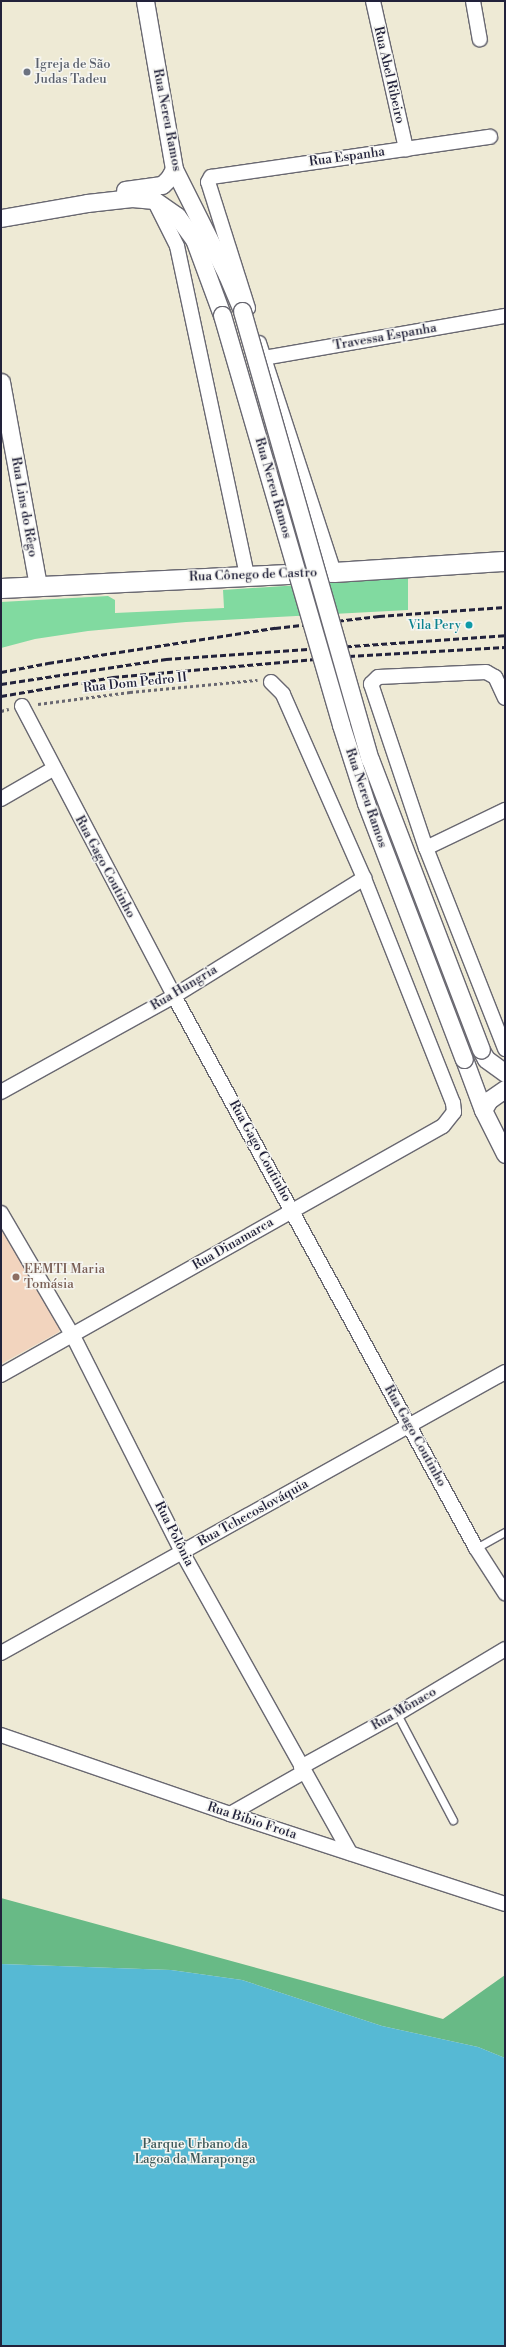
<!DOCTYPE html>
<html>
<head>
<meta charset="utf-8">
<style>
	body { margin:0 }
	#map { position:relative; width:506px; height:2347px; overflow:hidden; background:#eeead5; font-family:"Libre Bodoni",serif }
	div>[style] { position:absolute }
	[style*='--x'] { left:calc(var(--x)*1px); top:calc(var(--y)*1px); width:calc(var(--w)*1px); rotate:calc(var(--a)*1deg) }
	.built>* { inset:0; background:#f2d4be }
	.green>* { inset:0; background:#81daa0 }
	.forest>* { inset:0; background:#68ba86 }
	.water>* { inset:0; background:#56b9d4 }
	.path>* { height:2.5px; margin-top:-1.25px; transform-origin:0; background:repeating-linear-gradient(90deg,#696871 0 3px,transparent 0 6px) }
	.roads { filter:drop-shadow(1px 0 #696871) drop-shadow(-1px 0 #696871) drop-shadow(0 1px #696871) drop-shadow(0 -1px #696871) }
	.service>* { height:7px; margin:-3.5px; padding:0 3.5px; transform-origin:3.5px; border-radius:3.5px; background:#fff }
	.minor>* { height:14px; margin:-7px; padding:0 7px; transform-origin:7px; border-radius:7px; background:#fff }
	.tertiary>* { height:17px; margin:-8.5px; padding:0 8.5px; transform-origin:8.5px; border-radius:8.5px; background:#fff }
	.secondary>* { height:19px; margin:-9.5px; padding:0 9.5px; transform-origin:9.5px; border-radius:9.5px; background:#fff }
	.rail>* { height:3px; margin-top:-1.5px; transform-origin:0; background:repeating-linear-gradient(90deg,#22223b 0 6px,transparent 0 9px) }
	.bridges { filter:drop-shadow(1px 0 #696871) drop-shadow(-1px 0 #696871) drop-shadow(0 1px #696871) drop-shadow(0 -1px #696871) }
	.tertiary-bridge>* { height:17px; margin:-8.5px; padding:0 8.5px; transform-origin:8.5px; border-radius:8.5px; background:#fff }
	.dots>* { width:11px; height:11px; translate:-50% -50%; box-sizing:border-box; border:2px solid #f6f6f2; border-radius:50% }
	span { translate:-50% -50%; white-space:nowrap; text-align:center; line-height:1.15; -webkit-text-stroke:3px #f6f6f2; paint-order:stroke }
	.worship-label { font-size:13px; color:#5b616d }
	.left { translate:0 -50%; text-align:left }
	.street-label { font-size:13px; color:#22223b }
	.culture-label { font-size:13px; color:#0d838f }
	.right { translate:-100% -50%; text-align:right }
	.education-label { font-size:13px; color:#785e54 }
	.park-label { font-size:13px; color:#3e5959 }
	.frame { position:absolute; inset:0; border:2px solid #22223b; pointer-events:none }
</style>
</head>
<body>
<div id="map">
	<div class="built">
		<i style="clip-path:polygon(1px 1229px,61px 1325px,59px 1332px,1px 1364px)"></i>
	</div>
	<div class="green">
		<i style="clip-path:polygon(408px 578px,408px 610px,186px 622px,88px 631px,35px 639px,1px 648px,1px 602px,108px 596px,115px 600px,115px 613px,224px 608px,223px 590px)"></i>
	</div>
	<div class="forest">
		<i style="clip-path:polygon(1px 1898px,443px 2019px,505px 1975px,505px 2058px,478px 2047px,382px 2026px,242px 1980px,171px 1970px,1px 1964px)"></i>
	</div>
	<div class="water">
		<i style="clip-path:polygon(1px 1964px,171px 1970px,242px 1980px,382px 2026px,478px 2047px,505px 2058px,505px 2346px,1px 2346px)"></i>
	</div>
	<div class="path">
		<i style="--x:38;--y:704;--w:93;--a:-7.4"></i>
		<i style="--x:130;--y:692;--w:128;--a:-5.4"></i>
		<i style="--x:1;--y:711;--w:8;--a:-14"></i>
	</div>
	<div class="roads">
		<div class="service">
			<i style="--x:476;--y:1548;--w:33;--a:-29"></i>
			<i style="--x:397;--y:1714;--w:120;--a:62.2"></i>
		</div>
		<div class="minor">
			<i style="--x:373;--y:1;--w:152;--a:77.4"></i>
			<i style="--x:473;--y:1;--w:39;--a:80"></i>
			<i style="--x:154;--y:200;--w:51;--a:63.4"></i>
			<i style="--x:177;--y:246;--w:336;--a:78"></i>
			<i style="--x:248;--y:308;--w:132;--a:-107.6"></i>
			<i style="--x:208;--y:182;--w:6;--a:-59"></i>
			<i style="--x:211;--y:177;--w:282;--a:-8.2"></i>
			<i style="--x:259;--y:343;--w:241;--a:71.9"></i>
			<i style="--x:264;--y:358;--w:245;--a:-9.9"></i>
			<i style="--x:505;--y:698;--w:23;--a:-115"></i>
			<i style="--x:495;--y:677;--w:10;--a:-151"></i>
			<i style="--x:486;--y:672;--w:108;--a:177.3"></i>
			<i style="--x:378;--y:677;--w:10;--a:135"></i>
			<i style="--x:371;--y:684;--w:173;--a:71.5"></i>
			<i style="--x:426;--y:848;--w:216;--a:68.5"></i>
			<i style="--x:22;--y:706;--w:327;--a:62.3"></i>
			<i style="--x:174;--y:996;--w:629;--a:61.32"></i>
			<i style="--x:476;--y:1548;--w:54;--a:57.2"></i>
			<i style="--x:1;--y:799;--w:60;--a:-30"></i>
			<i style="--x:426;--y:848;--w:88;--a:-25.7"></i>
			<i style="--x:1;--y:1092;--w:198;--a:-29"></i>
			<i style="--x:174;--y:996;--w:224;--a:-31.8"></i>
			<i style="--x:1;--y:1213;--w:143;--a:59.7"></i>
			<i style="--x:73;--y:1336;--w:242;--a:63.2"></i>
			<i style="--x:182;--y:1552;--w:345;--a:60.8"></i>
			<i style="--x:1;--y:1375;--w:507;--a:-29.39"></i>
			<i style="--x:443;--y:1126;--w:18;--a:-52"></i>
			<i style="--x:454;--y:1112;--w:9;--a:-96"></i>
			<i style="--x:453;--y:1103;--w:242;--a:-111.6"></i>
			<i style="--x:364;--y:878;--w:201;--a:-113.8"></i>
			<i style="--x:283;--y:694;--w:17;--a:-135"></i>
			<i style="--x:1;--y:1653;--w:577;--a:-29.14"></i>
			<i style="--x:1;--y:1735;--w:242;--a:19"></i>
			<i style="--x:230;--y:1814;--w:289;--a:18.1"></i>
			<i style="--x:301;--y:1767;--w:110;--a:-28.9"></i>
			<i style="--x:397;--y:1714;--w:126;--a:-31"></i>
			<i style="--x:230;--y:1814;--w:85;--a:-29.6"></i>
		</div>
		<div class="tertiary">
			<i style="--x:145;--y:1;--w:170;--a:80.2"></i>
			<i style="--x:174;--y:169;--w:119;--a:63.4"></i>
			<i style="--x:227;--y:275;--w:39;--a:67"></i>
			<i style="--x:125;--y:190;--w:37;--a:-8"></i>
			<i style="--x:162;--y:185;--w:10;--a:-45"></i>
			<i style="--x:169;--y:178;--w:10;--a:-61"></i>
			<i style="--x:1;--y:218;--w:87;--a:-9.9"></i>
			<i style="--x:87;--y:203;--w:45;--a:-6.3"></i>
			<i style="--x:132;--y:198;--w:22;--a:5"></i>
			<i style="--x:154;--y:200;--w:28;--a:35"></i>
			<i style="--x:177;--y:216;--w:29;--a:54"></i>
			<i style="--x:194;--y:239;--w:81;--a:69.8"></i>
			<i style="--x:1;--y:382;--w:207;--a:79.7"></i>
			<i style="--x:481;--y:1050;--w:10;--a:61"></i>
			<i style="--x:486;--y:1059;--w:24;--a:36"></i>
			<i style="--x:464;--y:1059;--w:54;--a:69.6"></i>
			<i style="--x:483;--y:1110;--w:49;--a:63.4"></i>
			<i style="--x:483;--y:1110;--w:12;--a:-59"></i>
			<i style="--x:489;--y:1100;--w:19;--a:-35"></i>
		</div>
		<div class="secondary">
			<i style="--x:1;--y:588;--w:333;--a:-2.8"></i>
			<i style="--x:334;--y:572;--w:171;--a:-3.7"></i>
		</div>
	</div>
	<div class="rail">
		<i style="--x:1;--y:672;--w:48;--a:-10.8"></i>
		<i style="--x:48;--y:663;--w:230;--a:-8.8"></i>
		<i style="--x:275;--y:628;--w:105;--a:-6.6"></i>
		<i style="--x:379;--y:616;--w:126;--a:-4.1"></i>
		<i style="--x:1;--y:684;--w:167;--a:-8.6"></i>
		<i style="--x:166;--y:659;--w:340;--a:-4"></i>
		<i style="--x:1;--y:696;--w:114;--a:-9.6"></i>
		<i style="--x:113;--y:677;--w:237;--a:-5.1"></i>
		<i style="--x:349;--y:656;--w:156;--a:-3.3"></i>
	</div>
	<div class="bridges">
		<div class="tertiary-bridge">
			<i style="--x:242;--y:311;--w:466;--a:74.1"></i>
			<i style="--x:370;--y:759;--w:311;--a:69.1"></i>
			<i style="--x:222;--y:315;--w:427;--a:73.8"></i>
			<i style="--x:341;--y:725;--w:82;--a:72.2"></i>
			<i style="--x:366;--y:803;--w:274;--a:69.1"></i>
		</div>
	</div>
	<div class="dots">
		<i style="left:27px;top:72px;background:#6b7280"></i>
		<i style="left:469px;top:625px;background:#0f9aa8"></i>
		<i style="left:16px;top:1277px;background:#8d6e63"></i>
	</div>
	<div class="worship-label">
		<span class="left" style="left:35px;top:72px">Igreja de São<br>Judas Tadeu</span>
	</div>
	<div class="street-label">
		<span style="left:389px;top:75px;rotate:77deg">Rua Abel Ribeiro</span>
		<span style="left:167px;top:120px;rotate:79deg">Rua Nereu Ramos</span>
		<span style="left:347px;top:157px;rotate:-8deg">Rua Espanha</span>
		<span style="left:385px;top:337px;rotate:-10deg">Travessa Espanha</span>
		<span style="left:273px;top:488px;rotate:74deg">Rua Nereu Ramos</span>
		<span style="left:24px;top:507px;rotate:80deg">Rua Lins do Rêgo</span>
		<span style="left:253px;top:575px;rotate:-2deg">Rua Cônego de Castro</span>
		<span style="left:135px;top:683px;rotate:-6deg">Rua Dom Pedro II</span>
		<span style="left:366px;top:798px;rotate:71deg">Rua Nereu Ramos</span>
		<span style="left:105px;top:867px;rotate:62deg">Rua Gago Coutinho</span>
		<span style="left:184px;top:988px;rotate:-31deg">Rua Hungria</span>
		<span style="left:260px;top:1151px;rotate:61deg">Rua Gago Coutinho</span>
		<span style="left:233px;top:1244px;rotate:-30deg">Rua Dinamarca</span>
		<span style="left:415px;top:1436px;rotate:61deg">Rua Gago Coutinho</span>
		<span style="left:253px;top:1513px;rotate:-29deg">Rua Tchecoslováquia</span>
		<span style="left:174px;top:1534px;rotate:63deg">Rua Polônia</span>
		<span style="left:404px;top:1709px;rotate:-30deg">Rua Mônaco</span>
		<span style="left:252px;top:1821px;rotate:18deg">Rua Bibio Frota</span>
	</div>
	<div class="culture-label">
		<span class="right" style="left:461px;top:625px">Vila Pery</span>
	</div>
	<div class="education-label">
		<span class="left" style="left:24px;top:1277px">EEMTI Maria<br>Tomásia</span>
	</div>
	<div class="park-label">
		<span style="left:195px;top:2152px">Parque Urbano da<br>Lagoa da Maraponga</span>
	</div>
	<div class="frame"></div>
</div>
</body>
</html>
